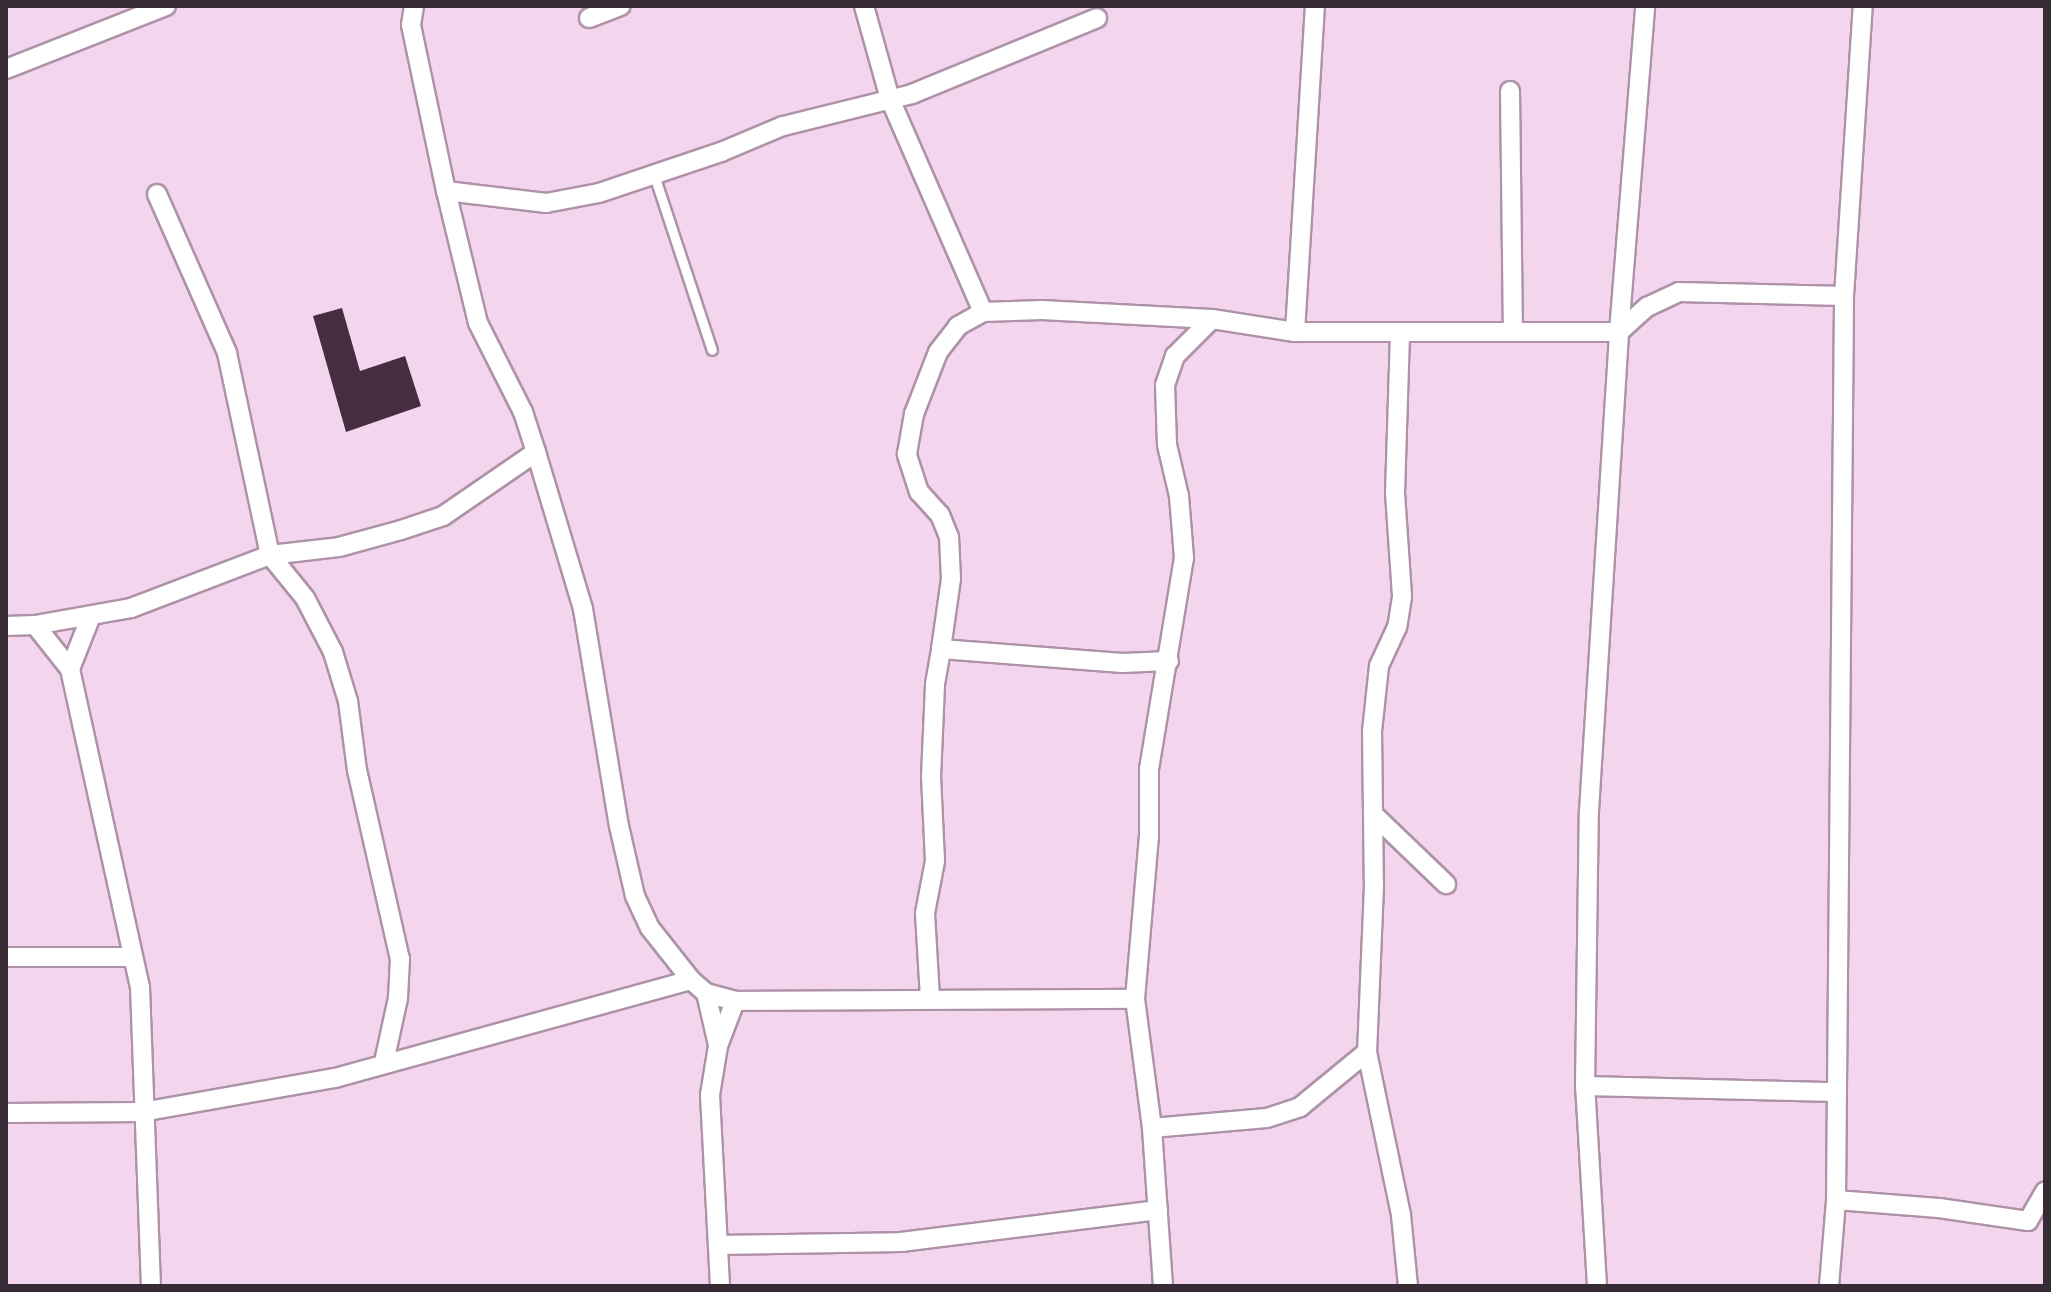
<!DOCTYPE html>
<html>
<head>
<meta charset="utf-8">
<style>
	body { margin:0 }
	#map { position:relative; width:2051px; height:1292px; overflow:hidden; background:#f3d6ee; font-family:"IBM Plex Sans",sans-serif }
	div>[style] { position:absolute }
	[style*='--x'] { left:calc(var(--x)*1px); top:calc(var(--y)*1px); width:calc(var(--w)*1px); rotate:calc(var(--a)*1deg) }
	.building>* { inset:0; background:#452e41 }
	.roads { filter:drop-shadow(2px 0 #ad92a8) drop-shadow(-2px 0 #ad92a8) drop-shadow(0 2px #ad92a8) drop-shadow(0 -2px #ad92a8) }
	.lane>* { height:9px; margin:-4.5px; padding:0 4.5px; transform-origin:4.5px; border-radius:4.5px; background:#fff }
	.street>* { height:18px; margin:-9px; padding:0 9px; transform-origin:9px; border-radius:9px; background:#fff }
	span { translate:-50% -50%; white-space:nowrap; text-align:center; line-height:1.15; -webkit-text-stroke:8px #fde5f8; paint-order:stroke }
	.frame { position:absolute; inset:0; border:8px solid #372c35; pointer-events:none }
</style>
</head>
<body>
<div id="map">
	<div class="building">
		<i style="clip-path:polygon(342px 308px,360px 371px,405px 356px,421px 406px,346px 432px,313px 316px)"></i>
	</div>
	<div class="roads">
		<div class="lane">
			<i style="--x:654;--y:175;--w:184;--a:71.7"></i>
		</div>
		<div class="street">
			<i style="--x:414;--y:6;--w:19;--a:99"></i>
			<i style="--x:411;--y:25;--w:170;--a:78.1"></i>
			<i style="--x:864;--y:6;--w:97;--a:74.4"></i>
			<i style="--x:890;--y:99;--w:232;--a:66.4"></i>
			<i style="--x:589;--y:18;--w:34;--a:-21"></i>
			<i style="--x:6;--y:69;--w:172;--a:-21.5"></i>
			<i style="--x:1510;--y:91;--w:239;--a:89.3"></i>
			<i style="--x:157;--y:194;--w:174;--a:66.2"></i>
			<i style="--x:227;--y:353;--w:207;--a:78"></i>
			<i style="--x:270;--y:555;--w:55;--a:50.9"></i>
			<i style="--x:305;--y:598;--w:61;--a:62.6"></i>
			<i style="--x:333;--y:652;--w:51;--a:73"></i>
			<i style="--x:348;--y:701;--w:70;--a:82.6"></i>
			<i style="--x:357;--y:770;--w:194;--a:77.2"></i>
			<i style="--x:400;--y:959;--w:39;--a:93"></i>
			<i style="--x:398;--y:998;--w:66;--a:102.3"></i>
			<i style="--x:1295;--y:332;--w:327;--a:-86.5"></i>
			<i style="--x:1400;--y:334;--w:159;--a:91.8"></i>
			<i style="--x:1395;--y:493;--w:104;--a:86.1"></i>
			<i style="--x:1402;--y:597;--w:30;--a:99"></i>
			<i style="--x:1397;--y:627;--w:43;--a:114.8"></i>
			<i style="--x:1379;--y:666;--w:65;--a:96.1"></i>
			<i style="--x:1372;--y:731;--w:155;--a:89.3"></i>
			<i style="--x:1374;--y:886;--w:166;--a:92.4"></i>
			<i style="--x:1367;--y:1052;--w:167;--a:78.2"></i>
			<i style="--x:1401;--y:1215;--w:71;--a:84.4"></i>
			<i style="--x:536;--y:452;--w:42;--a:-108"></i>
			<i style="--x:523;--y:412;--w:100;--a:-116.8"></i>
			<i style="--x:478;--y:323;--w:136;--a:-103.6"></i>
			<i style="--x:446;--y:191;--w:101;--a:6.8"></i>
			<i style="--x:546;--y:203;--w:54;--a:-10.7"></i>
			<i style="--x:599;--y:193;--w:129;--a:-18.6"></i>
			<i style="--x:721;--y:152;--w:67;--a:-22.8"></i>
			<i style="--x:783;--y:126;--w:133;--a:-13.9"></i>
			<i style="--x:912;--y:94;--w:200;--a:-22.3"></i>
			<i style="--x:35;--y:625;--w:56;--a:51.5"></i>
			<i style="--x:70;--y:669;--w:326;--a:77.6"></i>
			<i style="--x:140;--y:987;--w:299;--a:87.9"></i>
			<i style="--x:6;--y:626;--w:29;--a:-2"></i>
			<i style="--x:35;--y:625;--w:97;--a:-10"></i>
			<i style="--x:131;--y:608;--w:149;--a:-20.9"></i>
			<i style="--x:270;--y:555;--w:69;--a:-6.6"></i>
			<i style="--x:339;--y:547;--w:64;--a:-15.3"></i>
			<i style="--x:401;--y:530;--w:44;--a:-18.4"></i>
			<i style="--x:443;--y:516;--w:113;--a:-34.5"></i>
			<i style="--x:536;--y:452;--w:164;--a:73.3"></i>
			<i style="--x:583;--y:609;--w:220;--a:80.6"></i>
			<i style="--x:619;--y:826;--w:72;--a:77.1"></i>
			<i style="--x:635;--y:896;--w:35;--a:65"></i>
			<i style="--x:650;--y:928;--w:66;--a:51.7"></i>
			<i style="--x:691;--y:980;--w:20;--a:41"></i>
			<i style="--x:706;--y:993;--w:30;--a:15"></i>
			<i style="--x:735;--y:1001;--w:48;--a:110.7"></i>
			<i style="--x:718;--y:1046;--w:50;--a:99.3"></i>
			<i style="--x:710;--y:1095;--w:191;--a:87"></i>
			<i style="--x:941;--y:649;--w:71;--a:-81.9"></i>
			<i style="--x:951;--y:579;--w:42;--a:-92.7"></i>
			<i style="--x:949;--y:537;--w:24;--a:-112"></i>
			<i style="--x:940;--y:515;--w:31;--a:-132"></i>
			<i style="--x:919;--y:492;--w:40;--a:-108"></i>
			<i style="--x:907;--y:454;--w:41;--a:-80.1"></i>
			<i style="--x:914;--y:414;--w:66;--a:-68.8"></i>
			<i style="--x:938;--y:352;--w:33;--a:-52"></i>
			<i style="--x:958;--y:326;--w:29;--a:-29"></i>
			<i style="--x:983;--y:312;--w:59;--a:-1.9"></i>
			<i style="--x:1042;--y:310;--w:170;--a:3"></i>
			<i style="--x:1212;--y:319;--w:84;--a:8.9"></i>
			<i style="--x:1295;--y:332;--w:324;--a:0"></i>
			<i style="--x:1619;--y:332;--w:38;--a:-42"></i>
			<i style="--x:1647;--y:307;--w:35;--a:-25"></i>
			<i style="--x:1679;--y:292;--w:165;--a:1.4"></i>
			<i style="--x:70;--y:669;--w:57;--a:-68.4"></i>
			<i style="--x:1374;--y:815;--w:100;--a:43.8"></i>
			<i style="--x:6;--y:957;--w:125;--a:0"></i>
			<i style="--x:706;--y:993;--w:53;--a:77"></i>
			<i style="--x:930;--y:998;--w:85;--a:-93.4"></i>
			<i style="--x:925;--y:913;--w:53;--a:-79.1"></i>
			<i style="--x:935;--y:861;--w:84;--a:-92.7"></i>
			<i style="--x:931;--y:777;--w:93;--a:-87.5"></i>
			<i style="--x:935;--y:684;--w:36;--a:-80"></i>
			<i style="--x:941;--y:649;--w:182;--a:4.4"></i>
			<i style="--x:1122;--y:663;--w:47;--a:-2.4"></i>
			<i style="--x:735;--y:1001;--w:400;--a:-0.3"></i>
			<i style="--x:1585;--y:1086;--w:252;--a:1.4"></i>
			<i style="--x:6;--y:1113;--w:136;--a:-0.4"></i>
			<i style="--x:142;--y:1112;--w:196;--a:-10"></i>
			<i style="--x:335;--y:1078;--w:369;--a:-15.4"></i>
			<i style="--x:1152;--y:1128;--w:115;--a:-5"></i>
			<i style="--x:1267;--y:1118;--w:35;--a:-18"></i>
			<i style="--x:1300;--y:1107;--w:87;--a:-39.4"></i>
			<i style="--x:1836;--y:1200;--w:103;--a:4.4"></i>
			<i style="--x:1939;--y:1208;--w:90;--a:8.3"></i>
			<i style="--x:2028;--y:1221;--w:34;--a:-60"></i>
			<i style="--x:718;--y:1245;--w:183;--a:-0.9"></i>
			<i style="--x:901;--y:1242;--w:259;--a:-7.1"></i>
			<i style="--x:1163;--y:1286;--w:158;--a:-94"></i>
			<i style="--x:1152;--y:1128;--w:130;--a:-97.5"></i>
			<i style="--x:1135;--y:999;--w:163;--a:-85.1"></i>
			<i style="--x:1149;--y:837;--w:68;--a:-90"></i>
			<i style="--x:1149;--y:769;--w:214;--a:-80.6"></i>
			<i style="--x:1184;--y:558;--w:62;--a:-94.6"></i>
			<i style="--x:1179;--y:496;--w:52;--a:-103.2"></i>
			<i style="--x:1167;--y:445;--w:60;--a:-91.9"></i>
			<i style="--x:1165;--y:385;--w:31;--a:-71"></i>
			<i style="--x:1175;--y:356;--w:52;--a:-45"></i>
			<i style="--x:1597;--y:1286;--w:200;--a:-93.4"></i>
			<i style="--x:1585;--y:1086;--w:275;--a:-89.2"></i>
			<i style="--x:1589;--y:811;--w:480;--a:-86.4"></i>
			<i style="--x:1619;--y:332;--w:327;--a:-85.4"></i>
			<i style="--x:1829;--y:1286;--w:86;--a:-85.3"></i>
			<i style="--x:1836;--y:1200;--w:904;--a:-89.49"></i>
			<i style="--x:1844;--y:296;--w:291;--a:-86.3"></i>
		</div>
	</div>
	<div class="frame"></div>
</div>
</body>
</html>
